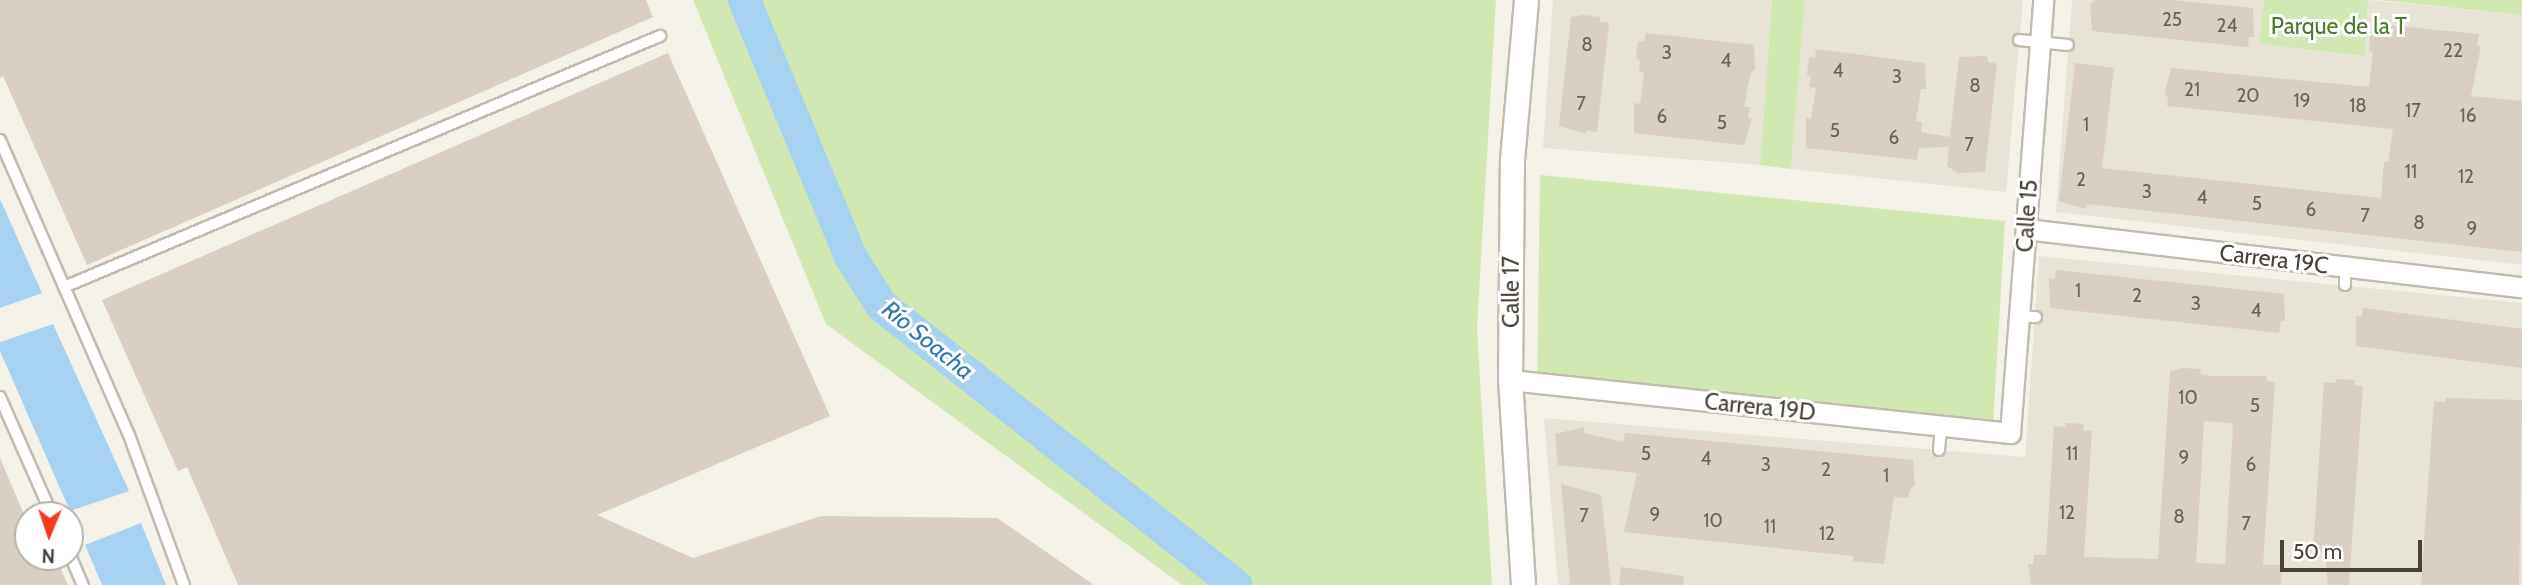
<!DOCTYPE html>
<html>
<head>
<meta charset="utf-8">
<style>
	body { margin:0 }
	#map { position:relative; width:2522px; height:585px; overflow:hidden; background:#f4f1e9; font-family:Cabin,sans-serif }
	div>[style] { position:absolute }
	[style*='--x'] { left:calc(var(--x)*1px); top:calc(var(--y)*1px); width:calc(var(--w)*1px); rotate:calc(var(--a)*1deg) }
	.residential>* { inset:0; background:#e8e3d7 }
	.green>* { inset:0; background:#d1e8b3 }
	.water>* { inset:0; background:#a7d3f0 }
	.river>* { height:33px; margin:-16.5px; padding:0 16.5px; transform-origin:16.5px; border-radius:16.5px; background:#a7d3f0 }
	.building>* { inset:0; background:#d9cfc2 }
	.roads { filter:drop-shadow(2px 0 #c3bbaf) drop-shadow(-2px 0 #c3bbaf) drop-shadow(0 2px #c3bbaf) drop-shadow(0 -2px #c3bbaf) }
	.service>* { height:10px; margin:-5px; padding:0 5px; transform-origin:5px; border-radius:5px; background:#fff }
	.minor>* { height:19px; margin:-9.5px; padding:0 9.5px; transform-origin:9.5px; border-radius:9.5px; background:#fff }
	.tertiary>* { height:23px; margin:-11.5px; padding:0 11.5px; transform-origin:11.5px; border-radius:11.5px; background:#fff }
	span { translate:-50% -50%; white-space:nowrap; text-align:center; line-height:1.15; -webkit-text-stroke:6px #fff; paint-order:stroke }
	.number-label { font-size:19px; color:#6c645a }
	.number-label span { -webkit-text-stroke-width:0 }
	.park-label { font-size:23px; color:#4a7a2a }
	.street-label { font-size:23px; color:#484137 }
	.water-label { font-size:24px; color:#2e7aac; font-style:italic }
	.north { position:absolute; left:14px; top:501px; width:70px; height:70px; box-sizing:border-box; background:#fff; border:2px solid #b6b3af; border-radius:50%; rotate:182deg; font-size:19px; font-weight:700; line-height:28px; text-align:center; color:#484137 }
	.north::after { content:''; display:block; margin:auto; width:24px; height:32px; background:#f8391d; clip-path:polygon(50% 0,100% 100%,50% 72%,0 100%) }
	.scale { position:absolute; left:2280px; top:540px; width:142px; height:32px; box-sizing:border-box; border:4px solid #484137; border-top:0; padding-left:9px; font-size:21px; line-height:24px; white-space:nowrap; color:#484137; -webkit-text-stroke:5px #fff; paint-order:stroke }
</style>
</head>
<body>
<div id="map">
	<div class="residential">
		<i style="clip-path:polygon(1553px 0,1772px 0,1760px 165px,1543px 148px)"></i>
		<i style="clip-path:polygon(1805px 0,2023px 0,2006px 192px,1791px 169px)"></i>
		<i style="clip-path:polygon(2072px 0,2264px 0,2259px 44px,2365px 56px,2368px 0,2522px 15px,2522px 265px,2056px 212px)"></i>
		<i style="clip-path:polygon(2039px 256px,2522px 303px,2522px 585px,1558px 585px,1544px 418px,2025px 457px)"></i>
	</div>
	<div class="green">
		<i style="clip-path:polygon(693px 0,1496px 0,1477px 328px,1492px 585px,1182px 585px,826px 324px)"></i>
		<i style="clip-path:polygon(1772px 0,1805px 0,1791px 169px,1760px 165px)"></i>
		<i style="clip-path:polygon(2264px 0,2368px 0,2365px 56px,2259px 44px)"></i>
		<i style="clip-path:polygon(2378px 0,2522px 0,2522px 15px)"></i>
		<i style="clip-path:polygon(1540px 175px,2005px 221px,1993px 426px,1537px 395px)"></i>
	</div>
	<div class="water">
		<i style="clip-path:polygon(0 199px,42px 293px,0 308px)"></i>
		<i style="clip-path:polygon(53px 324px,129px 491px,70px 511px,0 351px,0 342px)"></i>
		<i style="clip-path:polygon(141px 523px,166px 585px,102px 585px,85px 545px)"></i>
	</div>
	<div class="river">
		<i style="--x:744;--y:0;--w:277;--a:67.5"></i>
		<i style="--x:850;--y:256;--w:58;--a:57.7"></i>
		<i style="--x:881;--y:305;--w:452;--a:38.3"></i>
	</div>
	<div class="building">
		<i style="clip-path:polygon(0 0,646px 0,653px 17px,87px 265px,3px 76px,0 78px)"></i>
		<i style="clip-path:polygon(2095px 0,2172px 0,2253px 8px,2254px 37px,2249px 37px,2248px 47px,2092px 31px,2090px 5px)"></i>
		<i style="clip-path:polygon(1584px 15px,1600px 17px,1600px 22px,1609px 23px,1597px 132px,1587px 130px,1586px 134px,1559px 126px,1571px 17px)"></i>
		<i style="clip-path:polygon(2376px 24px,2479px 34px,2477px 45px,2481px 46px,2471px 96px,2522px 101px,2522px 252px,2087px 204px,2086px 209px,2059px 201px,2075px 63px,2114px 68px,2102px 168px,2381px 198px,2384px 162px,2388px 162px,2393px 129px,2167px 106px,2168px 96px,2164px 95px,2171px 68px,2369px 87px,2373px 52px,2369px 51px,2370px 36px,2374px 36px)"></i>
		<i style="clip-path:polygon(1646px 33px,1754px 45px,1755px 71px,1751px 71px,1744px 107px,1750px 107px,1748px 118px,1752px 118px,1744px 145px,1634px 133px,1634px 103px,1640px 104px,1644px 72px,1639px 71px,1640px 60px,1636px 59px,1638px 41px,1644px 42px)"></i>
		<i style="clip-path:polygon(1816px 49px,1925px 63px,1926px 89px,1921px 89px,1916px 121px,1922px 122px,1921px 132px,1950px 137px,1959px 57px,1987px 56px,1988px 62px,1997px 64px,1985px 172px,1958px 173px,1947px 166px,1949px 147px,1919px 148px,1917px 160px,1806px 148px,1806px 118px,1811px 119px,1816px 88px,1809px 87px,1811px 76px,1807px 75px,1809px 57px,1815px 58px)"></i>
		<i style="clip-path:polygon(668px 53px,830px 416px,597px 515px,693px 558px,821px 516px,997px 518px,1094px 585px,238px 585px,187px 467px,178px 471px,102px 300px)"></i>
		<i style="clip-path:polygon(2056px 270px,2284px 294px,2285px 321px,2281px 321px,2279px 333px,2050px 308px,2049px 278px,2055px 280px)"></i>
		<i style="clip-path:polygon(2363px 308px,2522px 329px,2522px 368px,2356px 346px,2356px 316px,2362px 317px)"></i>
		<i style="clip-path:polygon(evenodd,2182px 368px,2201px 369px,2200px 374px,2209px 376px,2267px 376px,2266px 381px,2275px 382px,2263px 565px,2282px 565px,2281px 585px,2031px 585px,2028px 564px,2033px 564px,2034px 555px,2046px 555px,2054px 426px,2065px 427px,2066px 423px,2084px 424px,2083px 430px,2092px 431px,2084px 557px,2158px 559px,2170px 371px,2182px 368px,2204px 421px,2231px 423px,2233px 427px,2225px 564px,2196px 563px,2204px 421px)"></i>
		<i style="clip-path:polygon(2336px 379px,2355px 380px,2354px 385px,2363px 386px,2349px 585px,2328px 585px,2325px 553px,2313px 552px,2324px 382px,2336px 383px)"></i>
		<i style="clip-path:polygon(2446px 398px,2522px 400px,2519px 585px,2421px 585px,2434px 401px,2445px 402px)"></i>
		<i style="clip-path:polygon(1584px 427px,1584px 433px,1623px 442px,1625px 433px,1913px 460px,1915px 486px,1911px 487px,1908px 498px,1894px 497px,1884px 564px,1853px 561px,1853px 556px,1624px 532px,1637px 473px,1558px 465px,1555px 434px)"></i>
		<i style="clip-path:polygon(0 458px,28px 524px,28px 557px,55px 557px,68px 585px,0 585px)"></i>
		<i style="clip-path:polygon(1561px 484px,1601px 495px,1611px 585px,1570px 585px)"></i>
		<i style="clip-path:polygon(1621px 567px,1684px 576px,1683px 585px,1619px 585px)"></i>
	</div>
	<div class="roads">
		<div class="service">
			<i style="--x:2019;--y:40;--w:49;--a:5.8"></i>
			<i style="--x:0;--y:140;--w:322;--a:66.4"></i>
			<i style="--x:129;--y:435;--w:160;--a:69.9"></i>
			<i style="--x:2345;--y:285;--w:18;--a:-90"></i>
			<i style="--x:64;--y:287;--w:647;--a:-22.84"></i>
			<i style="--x:2020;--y:316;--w:16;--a:4"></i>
			<i style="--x:0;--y:397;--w:129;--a:66.2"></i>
			<i style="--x:1939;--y:450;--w:24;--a:-85"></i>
			<i style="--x:70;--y:555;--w:33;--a:67"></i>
		</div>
		<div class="minor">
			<i style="--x:2026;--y:229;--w:499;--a:6.7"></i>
			<i style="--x:1510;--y:380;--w:503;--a:6.05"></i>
			<i style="--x:2010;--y:433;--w:434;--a:-85.6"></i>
		</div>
		<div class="tertiary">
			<i style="--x:1523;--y:585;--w:205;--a:-93.6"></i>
			<i style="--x:1510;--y:380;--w:220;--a:-89.5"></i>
			<i style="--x:1512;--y:160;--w:161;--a:-85"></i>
		</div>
	</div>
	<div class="number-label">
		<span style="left:2172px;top:20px">25</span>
		<span style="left:2227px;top:26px">24</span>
		<span style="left:1587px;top:45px">8</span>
		<span style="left:2453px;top:51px">22</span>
		<span style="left:1667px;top:53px">3</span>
		<span style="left:1726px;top:61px">4</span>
		<span style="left:1838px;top:71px">4</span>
		<span style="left:1897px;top:77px">3</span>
		<span style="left:1975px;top:86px">8</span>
		<span style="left:2192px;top:90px">21</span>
		<span style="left:2248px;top:96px">20</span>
		<span style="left:2302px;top:101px">19</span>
		<span style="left:1581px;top:104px">7</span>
		<span style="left:2358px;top:106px">18</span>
		<span style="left:2413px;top:111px">17</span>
		<span style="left:2468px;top:116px">16</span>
		<span style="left:1662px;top:117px">6</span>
		<span style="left:1722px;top:123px">5</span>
		<span style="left:2086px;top:125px">1</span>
		<span style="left:1835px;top:131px">5</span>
		<span style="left:1894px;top:138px">6</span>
		<span style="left:1969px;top:145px">7</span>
		<span style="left:2411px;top:172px">11</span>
		<span style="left:2466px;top:177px">12</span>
		<span style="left:2081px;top:180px">2</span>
		<span style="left:2147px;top:192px">3</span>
		<span style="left:2202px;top:198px">4</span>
		<span style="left:2257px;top:204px">5</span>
		<span style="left:2311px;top:210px">6</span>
		<span style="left:2365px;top:216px">7</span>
		<span style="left:2419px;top:223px">8</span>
		<span style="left:2472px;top:229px">9</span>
		<span style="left:2078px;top:291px">1</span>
		<span style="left:2137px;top:296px">2</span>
		<span style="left:2196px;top:304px">3</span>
		<span style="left:2256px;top:311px">4</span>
		<span style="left:2188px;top:398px">10</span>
		<span style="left:2255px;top:406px">5</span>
		<span style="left:1646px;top:454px">5</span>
		<span style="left:2072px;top:454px">11</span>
		<span style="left:2184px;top:458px">9</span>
		<span style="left:1706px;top:459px">4</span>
		<span style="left:1766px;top:465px">3</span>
		<span style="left:2251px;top:465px">6</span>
		<span style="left:1826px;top:470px">2</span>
		<span style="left:1886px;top:476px">1</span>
		<span style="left:2067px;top:513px">12</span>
		<span style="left:1655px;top:515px">9</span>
		<span style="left:1584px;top:516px">7</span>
		<span style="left:2179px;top:517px">8</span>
		<span style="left:1713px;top:521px">10</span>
		<span style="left:2246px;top:524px">7</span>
		<span style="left:1770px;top:527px">11</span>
		<span style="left:1827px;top:534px">12</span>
	</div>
	<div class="park-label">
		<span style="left:2339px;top:26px">Parque de la T</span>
	</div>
	<div class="street-label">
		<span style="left:2027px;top:216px;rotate:-86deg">Calle 15</span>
		<span style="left:2274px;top:259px;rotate:7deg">Carrera 19C</span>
		<span style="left:1511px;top:292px;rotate:-90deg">Calle 17</span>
		<span style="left:1760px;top:407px;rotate:6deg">Carrera 19D</span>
	</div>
	<div class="water-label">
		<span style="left:928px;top:340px;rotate:39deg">Río Soacha</span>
	</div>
	<div class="north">N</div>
	<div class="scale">50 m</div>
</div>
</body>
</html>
